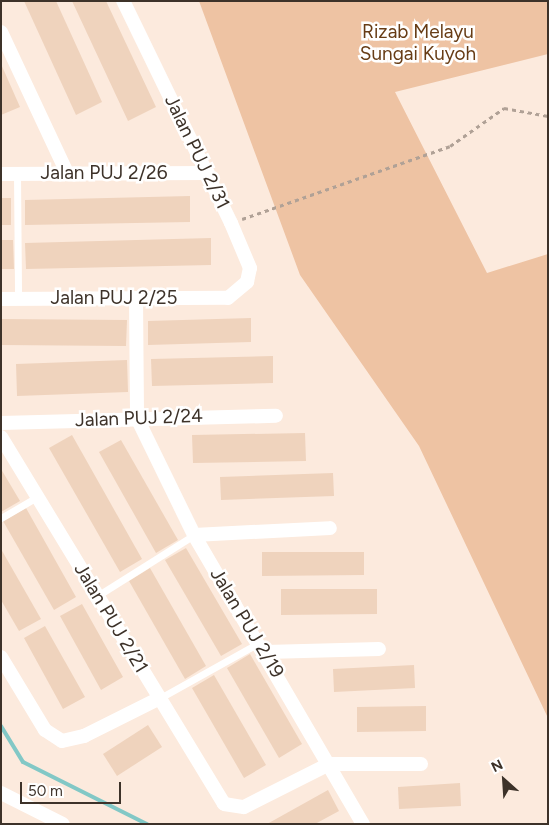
<!DOCTYPE html>
<html>
<head>
<meta charset="utf-8">
<style>
	body { margin:0 }
	#map { position:relative; width:549px; height:825px; overflow:hidden; background:#fceadd; font-family:Figtree,sans-serif }
	div>[style] { position:absolute }
	[style*='--x'] { left:calc(var(--x)*1px); top:calc(var(--y)*1px); width:calc(var(--w)*1px); rotate:calc(var(--a)*1deg) }
	.green>* { inset:0; background:#eec3a3 }
	.stream>* { height:4px; margin:-2px; padding:0 2px; transform-origin:2px; border-radius:2px; background:#82c8c6 }
	.building>* { inset:0; background:#efd3bd }
	.path>* { height:2.5px; margin-top:-1.25px; transform-origin:0; background:repeating-linear-gradient(90deg,#b0a196 0 4px,transparent 0 8px) }
	.lane>* { height:7px; margin:-3.5px; padding:0 3.5px; transform-origin:3.5px; border-radius:3.5px; background:#fff }
	.street>* { height:14px; margin:-7px; padding:0 7px; transform-origin:7px; border-radius:7px; background:#fff }
	span { translate:-50% -50%; white-space:nowrap; text-align:center; line-height:1.15; -webkit-text-stroke:5px #fff; paint-order:stroke }
	.park-label { font-size:19px; color:#673c15 }
	.street-label { font-size:19px; color:#3d3229 }
	.frame { position:absolute; inset:0; border:2px solid #3d3229; pointer-events:none }
	.north { position:absolute; left:479px; top:755px; width:50px; height:50px; -webkit-text-stroke:4px #fff; paint-order:stroke; rotate:334deg; font-size:14px; font-weight:700; line-height:20px; text-align:center; color:#3d3229 }
	.north::after { content:''; display:block; margin:auto; width:18px; height:22px; background:#3d3229; clip-path:polygon(50% 0,100% 100%,50% 72%,0 100%) }
	.scale { position:absolute; left:20px; top:782px; width:101px; height:22px; box-sizing:border-box; border:2px solid #3d3229; border-top:0; padding-left:6px; font-size:15px; line-height:18px; white-space:nowrap; color:#3d3229; -webkit-text-stroke:4px #fff; paint-order:stroke }
</style>
</head>
<body>
<div id="map">
	<div class="green">
		<i style="clip-path:polygon(199px 1px,548px 1px,548px 54px,395px 92px,487px 273px,548px 254px,548px 718px,419px 446px,300px 275px)"></i>
	</div>
	<div class="stream">
		<i style="--x:1;--y:726;--w:42;--a:58.6"></i>
		<i style="--x:23;--y:762;--w:139;--a:26.6"></i>
	</div>
	<div class="building">
		<i style="clip-path:polygon(24px 1px,56px 1px,102px 102px,76px 115px)"></i>
		<i style="clip-path:polygon(72px 1px,106px 1px,156px 107px,128px 121px)"></i>
		<i style="clip-path:polygon(1px 64px,20px 107px,1px 115px)"></i>
		<i style="clip-path:polygon(190px 196px,190px 222px,25px 225px,25px 200px)"></i>
		<i style="clip-path:polygon(1px 198px,11px 198px,11px 225px,1px 225px)"></i>
		<i style="clip-path:polygon(211px 238px,211px 265px,26px 269px,25px 243px)"></i>
		<i style="clip-path:polygon(1px 240px,13px 240px,14px 269px,1px 269px)"></i>
		<i style="clip-path:polygon(251px 318px,251px 342px,148px 345px,148px 321px)"></i>
		<i style="clip-path:polygon(1px 319px,127px 320px,126px 346px,1px 345px)"></i>
		<i style="clip-path:polygon(273px 356px,273px 383px,152px 386px,151px 359px)"></i>
		<i style="clip-path:polygon(127px 360px,128px 392px,17px 396px,16px 364px)"></i>
		<i style="clip-path:polygon(305px 433px,306px 461px,193px 463px,192px 435px)"></i>
		<i style="clip-path:polygon(72px 435px,142px 559px,120px 572px,49px 448px)"></i>
		<i style="clip-path:polygon(121px 440px,178px 540px,156px 553px,99px 452px)"></i>
		<i style="clip-path:polygon(1px 469px,20px 501px,1px 512px)"></i>
		<i style="clip-path:polygon(333px 473px,334px 496px,221px 500px,220px 477px)"></i>
		<i style="clip-path:polygon(26px 508px,76px 597px,54px 610px,3px 521px)"></i>
		<i style="clip-path:polygon(186px 548px,242px 644px,221px 656px,165px 560px)"></i>
		<i style="clip-path:polygon(1px 549px,41px 619px,19px 631px,1px 600px)"></i>
		<i style="clip-path:polygon(262px 552px,364px 552px,364px 575px,262px 576px)"></i>
		<i style="clip-path:polygon(150px 568px,206px 666px,185px 679px,129px 581px)"></i>
		<i style="clip-path:polygon(281px 589px,377px 589px,377px 614px,281px 615px)"></i>
		<i style="clip-path:polygon(82px 604px,123px 677px,101px 690px,60px 616px)"></i>
		<i style="clip-path:polygon(45px 626px,85px 697px,63px 709px,24px 638px)"></i>
		<i style="clip-path:polygon(250px 654px,302px 744px,279px 758px,227px 668px)"></i>
		<i style="clip-path:polygon(414px 665px,415px 688px,334px 692px,333px 669px)"></i>
		<i style="clip-path:polygon(214px 675px,266px 765px,244px 778px,192px 688px)"></i>
		<i style="clip-path:polygon(426px 706px,426px 731px,357px 732px,357px 707px)"></i>
		<i style="clip-path:polygon(148px 725px,162px 747px,117px 776px,103px 754px)"></i>
		<i style="clip-path:polygon(460px 783px,461px 806px,399px 809px,398px 787px)"></i>
		<i style="clip-path:polygon(328px 790px,339px 811px,315px 824px,267px 824px)"></i>
	</div>
	<div class="path">
		<i style="--x:242;--y:219;--w:220;--a:-19.3"></i>
		<i style="--x:450;--y:146;--w:66;--a:-35.1"></i>
		<i style="--x:504;--y:108;--w:45;--a:10.3"></i>
	</div>
	<div class="lane">
		<i style="--x:17;--y:174;--w:124;--a:89.5"></i>
		<i style="--x:1;--y:518;--w:42;--a:-30.3"></i>
		<i style="--x:97;--y:596;--w:115;--a:-32.2"></i>
		<i style="--x:160;--y:698;--w:113;--a:-29.1"></i>
	</div>
	<div class="street">
		<i style="--x:1;--y:32;--w:156;--a:64.9"></i>
		<i style="--x:1;--y:174;--w:207;--a:-0.3"></i>
		<i style="--x:136;--y:298;--w:120;--a:89.5"></i>
		<i style="--x:137;--y:418;--w:130;--a:64"></i>
		<i style="--x:194;--y:535;--w:335;--a:59.7"></i>
		<i style="--x:1;--y:299;--w:227;--a:-0.3"></i>
		<i style="--x:228;--y:298;--w:25;--a:-40"></i>
		<i style="--x:247;--y:282;--w:14;--a:-78"></i>
		<i style="--x:250;--y:268;--w:49;--a:-112.9"></i>
		<i style="--x:231;--y:223;--w:247;--a:-115.9"></i>
		<i style="--x:1;--y:423;--w:275;--a:-1.5"></i>
		<i style="--x:1;--y:437;--w:429;--a:58.7"></i>
		<i style="--x:224;--y:804;--w:20;--a:9"></i>
		<i style="--x:244;--y:807;--w:95;--a:-26.8"></i>
		<i style="--x:329;--y:764;--w:92;--a:0"></i>
		<i style="--x:194;--y:535;--w:136;--a:-2.9"></i>
		<i style="--x:266;--y:652;--w:113;--a:-1.5"></i>
		<i style="--x:1;--y:657;--w:85;--a:58.9"></i>
		<i style="--x:45;--y:730;--w:20;--a:33"></i>
		<i style="--x:62;--y:741;--w:23;--a:-13"></i>
		<i style="--x:84;--y:736;--w:85;--a:-26.6"></i>
		<i style="--x:1;--y:793;--w:69;--a:26.6"></i>
	</div>
	<div class="park-label">
		<span style="left:418px;top:43px">Rizab Melayu<br>Sungai Kuyoh</span>
	</div>
	<div class="street-label">
		<span style="left:197px;top:152px;rotate:64deg">Jalan PUJ 2/31</span>
		<span style="left:104px;top:173px">Jalan PUJ 2/26</span>
		<span style="left:114px;top:298px">Jalan PUJ 2/25</span>
		<span style="left:139px;top:418px;rotate:-2deg">Jalan PUJ 2/24</span>
		<span style="left:111px;top:618px;rotate:59deg">Jalan PUJ 2/21</span>
		<span style="left:247px;top:623px;rotate:59deg">Jalan PUJ 2/19</span>
	</div>
	<div class="frame"></div>
	<div class="north">N</div>
	<div class="scale">50 m</div>
</div>
</body>
</html>
